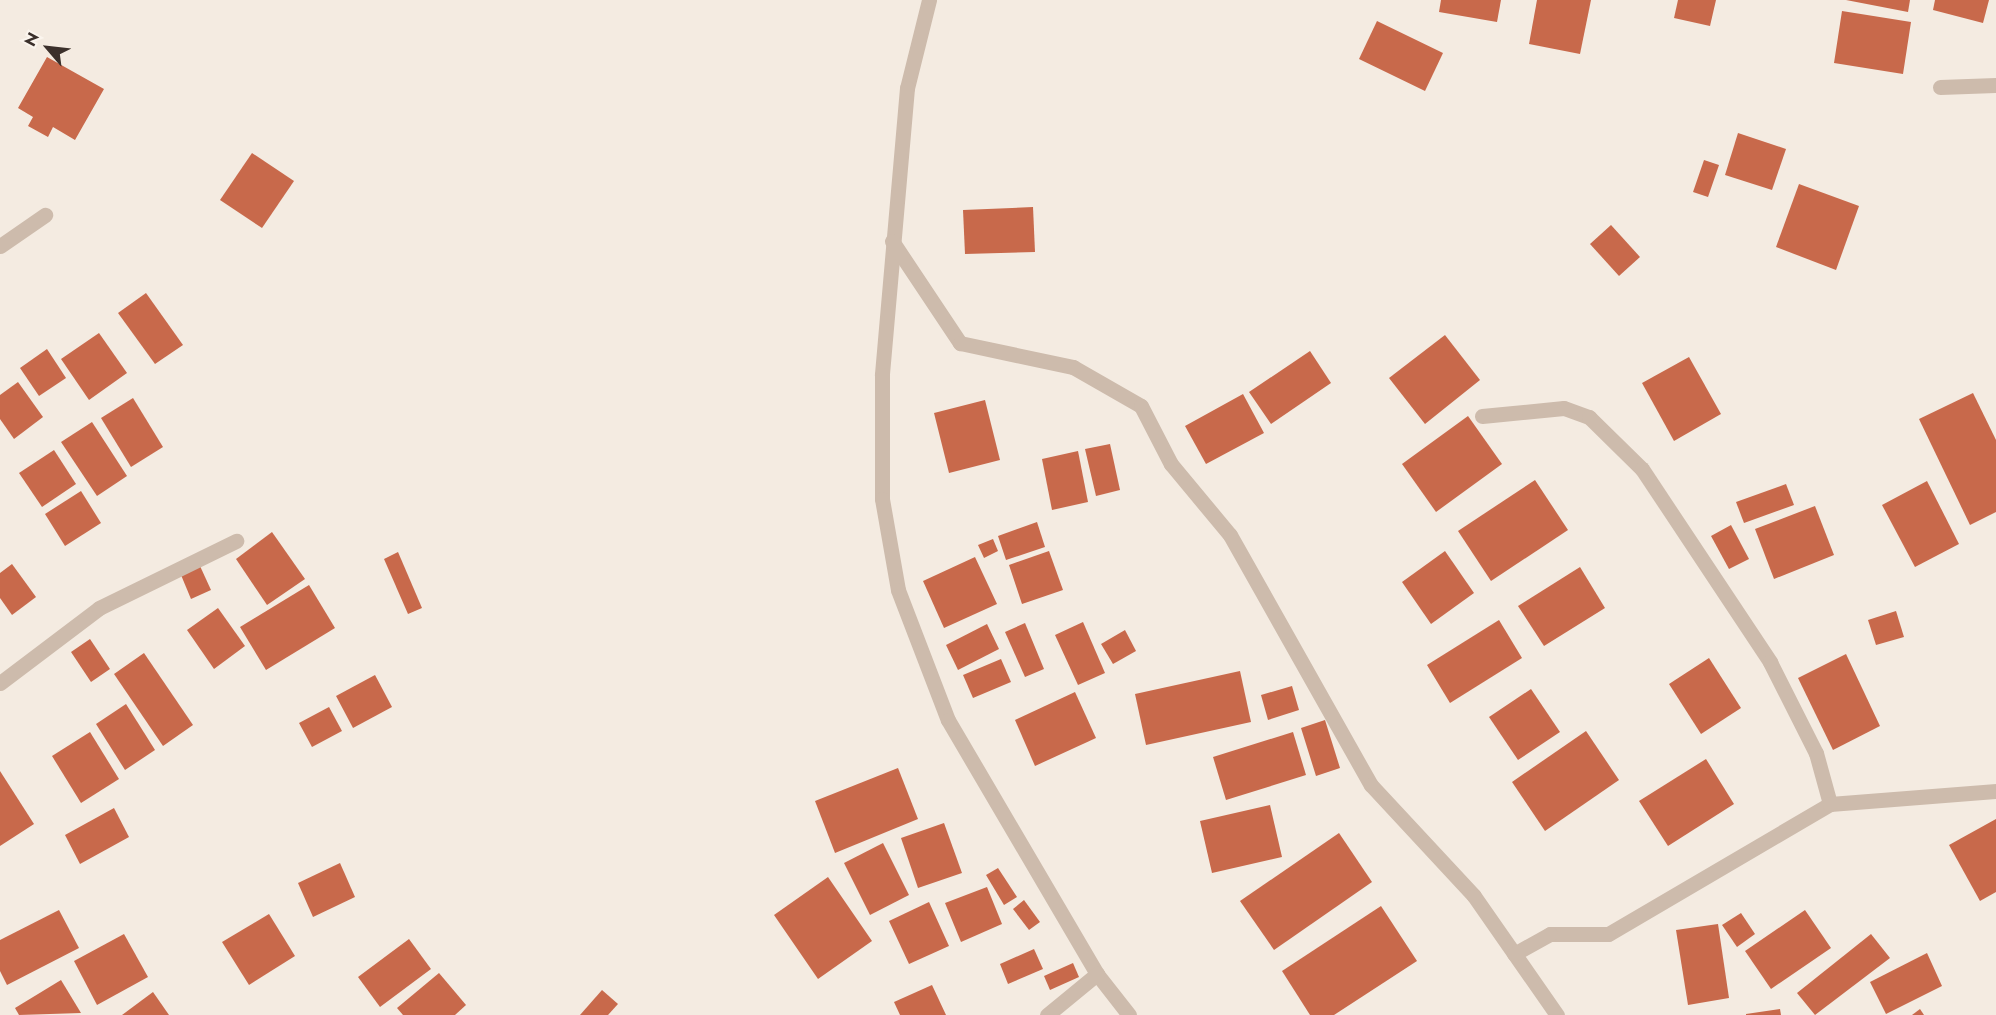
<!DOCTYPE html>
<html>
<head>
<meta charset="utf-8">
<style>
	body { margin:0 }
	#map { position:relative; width:1996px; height:1015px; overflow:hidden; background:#f4ebe1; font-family:Jost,sans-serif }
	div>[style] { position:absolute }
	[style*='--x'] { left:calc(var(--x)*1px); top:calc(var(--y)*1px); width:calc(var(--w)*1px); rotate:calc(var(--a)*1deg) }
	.building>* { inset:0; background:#c8694b }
	.street>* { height:15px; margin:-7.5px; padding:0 7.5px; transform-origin:7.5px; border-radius:7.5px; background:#cdbbac }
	span { translate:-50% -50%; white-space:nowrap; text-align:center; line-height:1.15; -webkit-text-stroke:4.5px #fbf5ee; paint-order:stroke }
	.north { position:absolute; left:18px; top:18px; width:60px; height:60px; -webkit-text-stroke:4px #fbf5ee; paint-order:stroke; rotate:298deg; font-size:16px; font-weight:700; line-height:24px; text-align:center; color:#3b302b }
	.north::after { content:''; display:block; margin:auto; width:21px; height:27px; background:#3b302b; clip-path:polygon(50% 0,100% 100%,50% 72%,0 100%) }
</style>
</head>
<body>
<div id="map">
	<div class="building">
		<i style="clip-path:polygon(1441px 0,1501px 0,1497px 22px,1439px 12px)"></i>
		<i style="clip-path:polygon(1537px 0,1591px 0,1580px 54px,1529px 44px)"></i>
		<i style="clip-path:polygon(1678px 0,1716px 0,1710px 26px,1674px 18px)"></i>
		<i style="clip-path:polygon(1846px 0,1910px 0,1908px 12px)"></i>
		<i style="clip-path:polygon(1935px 0,1989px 0,1983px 23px,1933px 10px)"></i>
		<i style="clip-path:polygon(1842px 11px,1911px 22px,1903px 74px,1834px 63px)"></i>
		<i style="clip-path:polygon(1377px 21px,1443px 53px,1425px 91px,1359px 59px)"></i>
		<i style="clip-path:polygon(47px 57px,104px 89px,75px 140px,53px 127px,48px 137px,28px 126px,33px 117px,18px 108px)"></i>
		<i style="clip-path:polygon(1738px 133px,1786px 149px,1772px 190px,1725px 175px)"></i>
		<i style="clip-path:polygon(252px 153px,294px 181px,262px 228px,220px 200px)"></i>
		<i style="clip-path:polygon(1704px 160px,1719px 165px,1708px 197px,1693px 192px)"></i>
		<i style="clip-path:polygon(1799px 184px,1859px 206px,1836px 270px,1776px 247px)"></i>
		<i style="clip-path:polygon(1033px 207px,1035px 252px,965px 254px,963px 210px)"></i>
		<i style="clip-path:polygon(1611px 225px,1640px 257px,1619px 276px,1590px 244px)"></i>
		<i style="clip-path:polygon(146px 293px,183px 345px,155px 364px,118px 313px)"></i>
		<i style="clip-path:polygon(99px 333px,127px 373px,89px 400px,61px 359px)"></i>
		<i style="clip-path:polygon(1445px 335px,1480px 380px,1425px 424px,1389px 378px)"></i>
		<i style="clip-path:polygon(47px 349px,66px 378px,39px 396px,20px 368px)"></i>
		<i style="clip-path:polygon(1310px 351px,1331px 383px,1271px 424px,1249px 392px)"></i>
		<i style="clip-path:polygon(1689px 357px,1721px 414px,1674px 441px,1642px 383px)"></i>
		<i style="clip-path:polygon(18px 382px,43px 417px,14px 439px,0 419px,0 395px)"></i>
		<i style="clip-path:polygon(1973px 393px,1996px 440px,1996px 512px,1970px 525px,1919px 419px)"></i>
		<i style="clip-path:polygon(1243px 394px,1264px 433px,1206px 464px,1185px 426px)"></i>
		<i style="clip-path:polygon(133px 398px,163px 447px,131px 467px,101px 418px)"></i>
		<i style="clip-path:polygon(985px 400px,1000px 460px,949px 473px,934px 413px)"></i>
		<i style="clip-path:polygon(1468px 416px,1502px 464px,1436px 512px,1402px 464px)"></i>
		<i style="clip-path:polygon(92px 422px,127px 476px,97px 496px,61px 442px)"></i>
		<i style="clip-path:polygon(1110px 444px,1120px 490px,1096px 496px,1085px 449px)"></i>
		<i style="clip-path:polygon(54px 450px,76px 484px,42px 507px,19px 473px)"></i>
		<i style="clip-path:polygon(1078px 451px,1088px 502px,1052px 510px,1042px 459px)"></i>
		<i style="clip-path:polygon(1535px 480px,1568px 530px,1491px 581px,1458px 531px)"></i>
		<i style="clip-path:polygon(1927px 481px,1959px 544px,1915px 567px,1882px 505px)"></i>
		<i style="clip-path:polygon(1786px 484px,1794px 505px,1744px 523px,1736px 502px)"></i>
		<i style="clip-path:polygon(81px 491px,101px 523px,65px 546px,45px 514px)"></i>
		<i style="clip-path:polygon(1815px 506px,1834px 555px,1774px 579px,1755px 529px)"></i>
		<i style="clip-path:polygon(1037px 522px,1045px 547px,1006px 560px,998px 536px)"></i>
		<i style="clip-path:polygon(1731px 525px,1749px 559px,1729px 569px,1711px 536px)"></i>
		<i style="clip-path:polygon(272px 532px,305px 579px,267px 605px,236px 559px)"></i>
		<i style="clip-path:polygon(993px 539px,998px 551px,984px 558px,978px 545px)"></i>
		<i style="clip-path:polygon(1049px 551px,1063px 590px,1022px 604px,1009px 565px)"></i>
		<i style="clip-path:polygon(1445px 551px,1474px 593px,1431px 624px,1402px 582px)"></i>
		<i style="clip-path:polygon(398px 552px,422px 608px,408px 614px,384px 559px)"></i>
		<i style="clip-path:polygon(975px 557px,997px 604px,944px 628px,923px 581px)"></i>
		<i style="clip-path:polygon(12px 564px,36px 597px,12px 615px,0 598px,0 573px)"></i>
		<i style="clip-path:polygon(200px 566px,211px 590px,191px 599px,181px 575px)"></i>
		<i style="clip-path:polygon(1580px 567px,1605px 608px,1544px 646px,1518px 606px)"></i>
		<i style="clip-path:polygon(309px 585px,335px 628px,266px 670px,240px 627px)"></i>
		<i style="clip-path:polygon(218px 608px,245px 646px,214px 669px,187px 630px)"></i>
		<i style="clip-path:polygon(1896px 611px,1904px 637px,1876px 645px,1868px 620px)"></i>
		<i style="clip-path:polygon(1499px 620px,1522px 658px,1450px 703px,1427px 665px)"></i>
		<i style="clip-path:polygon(1083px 622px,1105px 673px,1078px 685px,1055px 635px)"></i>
		<i style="clip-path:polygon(1025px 623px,1044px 669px,1025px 677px,1005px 632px)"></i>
		<i style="clip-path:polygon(987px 624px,999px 649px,958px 670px,946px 645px)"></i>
		<i style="clip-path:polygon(1125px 630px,1136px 651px,1113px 664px,1101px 644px)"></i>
		<i style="clip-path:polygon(90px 639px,110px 669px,91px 682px,71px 652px)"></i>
		<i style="clip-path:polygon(144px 653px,193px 725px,163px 746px,114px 674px)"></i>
		<i style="clip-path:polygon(1846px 654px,1880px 726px,1833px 750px,1798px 678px)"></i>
		<i style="clip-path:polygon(1709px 658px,1741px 708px,1701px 734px,1669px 684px)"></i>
		<i style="clip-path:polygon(1001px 659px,1011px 682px,973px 698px,963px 675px)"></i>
		<i style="clip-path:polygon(1240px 671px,1251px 722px,1146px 745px,1135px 694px)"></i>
		<i style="clip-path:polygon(375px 675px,392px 707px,353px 728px,336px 696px)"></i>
		<i style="clip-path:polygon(1292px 686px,1299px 710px,1268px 720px,1261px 695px)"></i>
		<i style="clip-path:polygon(1531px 689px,1560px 732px,1518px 760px,1489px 717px)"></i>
		<i style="clip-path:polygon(1075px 692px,1096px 738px,1035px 766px,1015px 720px)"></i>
		<i style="clip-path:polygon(126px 704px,155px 750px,125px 770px,96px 724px)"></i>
		<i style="clip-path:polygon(329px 707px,342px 731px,312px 747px,299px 723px)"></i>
		<i style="clip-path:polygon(1325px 720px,1340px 768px,1316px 776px,1301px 728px)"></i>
		<i style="clip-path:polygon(1586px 731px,1619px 780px,1545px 831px,1512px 782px)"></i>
		<i style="clip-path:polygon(90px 732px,119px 779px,81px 803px,52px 756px)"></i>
		<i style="clip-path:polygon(1293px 732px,1306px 775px,1226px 800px,1213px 757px)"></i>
		<i style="clip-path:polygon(1706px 759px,1734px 804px,1668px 846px,1639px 801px)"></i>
		<i style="clip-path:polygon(898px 768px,918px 819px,835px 853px,815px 801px)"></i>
		<i style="clip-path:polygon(0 771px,34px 824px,0 846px)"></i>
		<i style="clip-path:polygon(1270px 805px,1282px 857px,1212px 873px,1200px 821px)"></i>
		<i style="clip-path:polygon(114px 808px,129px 837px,80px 864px,65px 835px)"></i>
		<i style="clip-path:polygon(1996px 819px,1996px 892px,1980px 901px,1949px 845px)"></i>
		<i style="clip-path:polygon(944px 823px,962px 873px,918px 888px,901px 838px)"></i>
		<i style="clip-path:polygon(1339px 833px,1372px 882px,1274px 950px,1240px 901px)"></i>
		<i style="clip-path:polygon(883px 843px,909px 895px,870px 915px,844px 863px)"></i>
		<i style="clip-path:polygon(340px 863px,355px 897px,313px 917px,298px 883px)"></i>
		<i style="clip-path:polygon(998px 868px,1017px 897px,1004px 905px,986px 875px)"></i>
		<i style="clip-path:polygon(828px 877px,872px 941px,818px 979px,774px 915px)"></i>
		<i style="clip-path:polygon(987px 887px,1002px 924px,961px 942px,945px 903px)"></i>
		<i style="clip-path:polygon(1024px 900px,1040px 922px,1029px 930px,1013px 909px)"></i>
		<i style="clip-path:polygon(929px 902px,949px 946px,909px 964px,889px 921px)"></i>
		<i style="clip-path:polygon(1381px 906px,1417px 961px,1334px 1015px,1310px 1015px,1282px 971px)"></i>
		<i style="clip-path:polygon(59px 910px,79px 948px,7px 985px,0 971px,0 940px)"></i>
		<i style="clip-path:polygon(1805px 910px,1831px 948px,1771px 989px,1745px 951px)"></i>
		<i style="clip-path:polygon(1741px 913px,1755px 934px,1737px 947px,1722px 925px)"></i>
		<i style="clip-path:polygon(269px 914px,295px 956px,249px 985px,222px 942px)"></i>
		<i style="clip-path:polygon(1718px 924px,1729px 998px,1688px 1005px,1676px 930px)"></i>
		<i style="clip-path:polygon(124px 934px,148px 977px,97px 1005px,74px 961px)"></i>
		<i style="clip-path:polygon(1871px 934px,1890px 958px,1815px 1015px,1797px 993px)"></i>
		<i style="clip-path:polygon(409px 939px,431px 969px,380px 1007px,358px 977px)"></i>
		<i style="clip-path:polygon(1034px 949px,1043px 969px,1008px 984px,1000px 964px)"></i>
		<i style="clip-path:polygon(1927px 953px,1942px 986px,1886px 1014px,1870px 982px)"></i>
		<i style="clip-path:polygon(1073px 963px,1079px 977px,1050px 990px,1044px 976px)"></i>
		<i style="clip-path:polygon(439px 973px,466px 1005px,455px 1015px,403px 1015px,397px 1008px)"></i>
		<i style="clip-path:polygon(61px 980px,81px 1013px,19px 1015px,15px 1008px)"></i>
		<i style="clip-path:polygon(932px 985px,946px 1015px,900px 1015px,894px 1002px)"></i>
		<i style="clip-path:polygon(602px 990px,618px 1004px,608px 1015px,580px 1015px)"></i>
		<i style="clip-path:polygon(153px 992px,169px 1015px,122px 1015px)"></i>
		<i style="clip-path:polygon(1780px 1009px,1781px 1015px,1746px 1015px,1746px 1014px)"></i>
		<i style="clip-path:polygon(1920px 1009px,1924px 1015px,1912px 1015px)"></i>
	</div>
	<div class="street">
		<i style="--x:929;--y:0;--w:91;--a:104"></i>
		<i style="--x:907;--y:88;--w:288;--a:95"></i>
		<i style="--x:882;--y:375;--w:124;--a:90"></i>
		<i style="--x:882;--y:499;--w:92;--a:80"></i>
		<i style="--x:898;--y:590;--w:139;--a:69"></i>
		<i style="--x:948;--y:720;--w:294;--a:59.6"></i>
		<i style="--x:1097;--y:974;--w:52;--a:52"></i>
		<i style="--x:1940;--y:87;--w:56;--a:-2"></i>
		<i style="--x:892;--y:241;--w:123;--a:56.3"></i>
		<i style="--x:960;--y:343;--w:116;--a:12"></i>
		<i style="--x:1073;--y:367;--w:78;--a:29.8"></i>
		<i style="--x:1141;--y:406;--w:65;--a:62.7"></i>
		<i style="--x:1171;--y:464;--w:92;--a:50.3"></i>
		<i style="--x:1230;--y:535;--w:287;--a:60.6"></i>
		<i style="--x:1371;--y:785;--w:151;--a:47.1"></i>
		<i style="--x:1474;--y:896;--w:145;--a:55.1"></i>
		<i style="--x:0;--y:246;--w:55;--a:-34.6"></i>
		<i style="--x:1482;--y:416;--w:82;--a:-5.6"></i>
		<i style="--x:1564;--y:408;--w:27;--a:20"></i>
		<i style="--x:1589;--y:417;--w:74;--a:44.5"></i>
		<i style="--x:1642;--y:469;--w:232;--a:56.4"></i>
		<i style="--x:1770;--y:662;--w:102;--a:63.2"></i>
		<i style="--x:1816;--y:753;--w:53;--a:74.6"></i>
		<i style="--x:1830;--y:804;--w:257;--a:149.6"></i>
		<i style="--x:1608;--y:934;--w:58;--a:180"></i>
		<i style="--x:1550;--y:934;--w:41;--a:150.9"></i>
		<i style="--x:0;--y:683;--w:124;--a:-37.1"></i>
		<i style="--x:99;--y:608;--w:153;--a:-26.1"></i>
		<i style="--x:1830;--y:804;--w:167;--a:-4.5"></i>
		<i style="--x:1047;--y:1015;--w:65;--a:-39.4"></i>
	</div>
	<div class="north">N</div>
</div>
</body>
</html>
